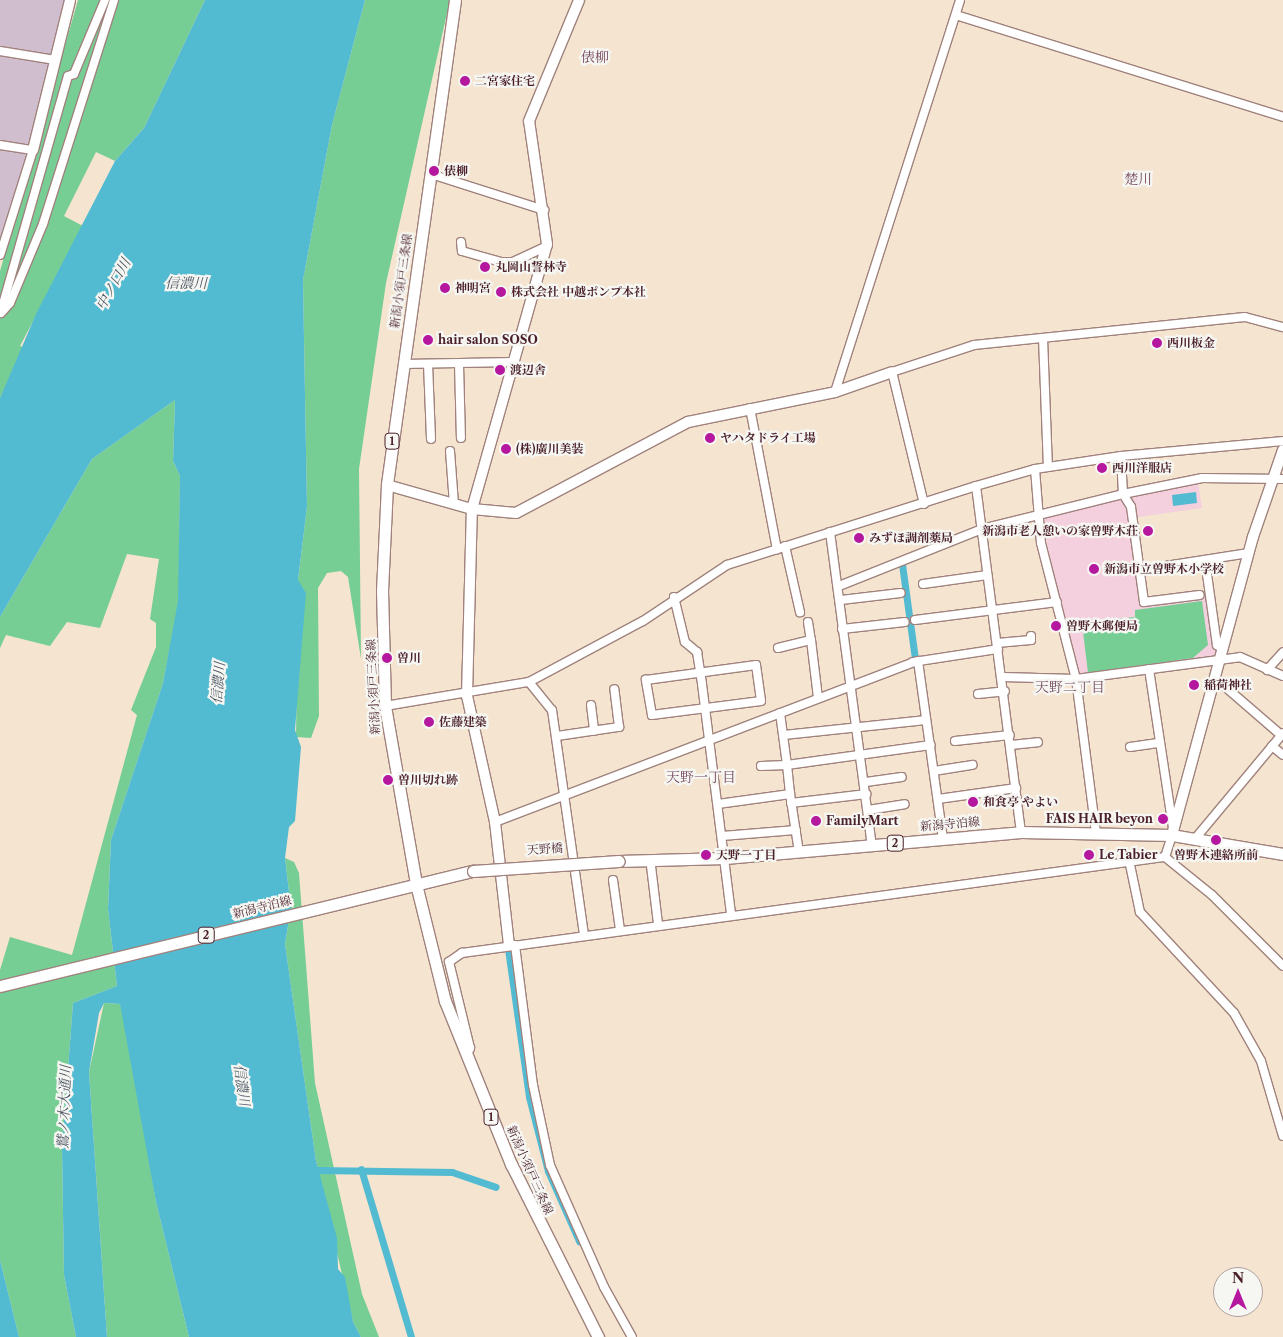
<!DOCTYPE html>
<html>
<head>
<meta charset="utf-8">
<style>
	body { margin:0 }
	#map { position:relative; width:1283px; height:1337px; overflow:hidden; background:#f5e4cf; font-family:"Libre Caslon Text","Noto Serif JP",serif }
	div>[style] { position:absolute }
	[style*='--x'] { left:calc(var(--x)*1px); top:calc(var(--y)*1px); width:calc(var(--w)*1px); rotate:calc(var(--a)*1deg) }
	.built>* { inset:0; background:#f4cfdd }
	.industrial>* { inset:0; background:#d0bdcd }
	.green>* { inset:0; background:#76ce94 }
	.water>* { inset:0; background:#53bbd1 }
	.canal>* { height:7px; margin:-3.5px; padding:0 3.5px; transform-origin:3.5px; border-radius:3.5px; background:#53bbd1 }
	.roads { filter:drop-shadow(1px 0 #a0827d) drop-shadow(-1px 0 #a0827d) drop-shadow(0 1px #a0827d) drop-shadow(0 -1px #a0827d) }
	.street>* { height:8px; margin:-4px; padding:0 4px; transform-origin:4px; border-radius:4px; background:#fff }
	.secondary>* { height:10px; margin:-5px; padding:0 5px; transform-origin:5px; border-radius:5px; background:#fff }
	.primary>* { height:11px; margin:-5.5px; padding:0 5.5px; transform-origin:5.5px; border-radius:5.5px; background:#fff }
	.bridges { filter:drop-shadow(1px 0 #a0827d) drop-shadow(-1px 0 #a0827d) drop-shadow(0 1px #a0827d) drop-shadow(0 -1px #a0827d) }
	.primary-bridge>* { height:11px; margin:-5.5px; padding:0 5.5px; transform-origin:5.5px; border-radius:5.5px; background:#fff }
	.dots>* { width:14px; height:14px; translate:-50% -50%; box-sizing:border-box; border:2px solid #f6f6f2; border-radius:50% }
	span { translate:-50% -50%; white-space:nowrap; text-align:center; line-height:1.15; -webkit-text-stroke:4.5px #f6f6f2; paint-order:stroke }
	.shield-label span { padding:1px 4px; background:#f6f6f2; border:1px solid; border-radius:4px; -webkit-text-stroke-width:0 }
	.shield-label { font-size:11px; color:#4a1f2b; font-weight:700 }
	.poi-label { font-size:12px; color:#4a1f2b; font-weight:700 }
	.left { translate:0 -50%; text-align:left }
	.right { translate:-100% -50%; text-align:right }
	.street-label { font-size:12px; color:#4a1f2b }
	.neighbourhood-label { font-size:14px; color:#784c61 }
	.water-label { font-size:14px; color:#4d5665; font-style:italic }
	.north { position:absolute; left:1213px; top:1267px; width:50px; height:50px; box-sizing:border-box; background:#f6f6f2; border:1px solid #b1a0a2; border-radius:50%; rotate:0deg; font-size:14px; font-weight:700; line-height:20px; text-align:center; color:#4a1f2b }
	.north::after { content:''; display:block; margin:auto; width:18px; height:22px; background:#b5179e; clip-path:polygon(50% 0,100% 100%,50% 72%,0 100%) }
</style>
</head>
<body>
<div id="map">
	<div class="built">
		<i style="clip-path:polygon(1198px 482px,1202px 508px,1131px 518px,1142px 605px,1206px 596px,1212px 647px,1219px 652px,1216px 658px,1078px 677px,1041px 518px)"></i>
	</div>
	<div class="industrial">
		<i style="clip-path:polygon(0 0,69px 0,54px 57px,0 49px)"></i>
		<i style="clip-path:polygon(0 53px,50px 60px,31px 154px,0 248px)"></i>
	</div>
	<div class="green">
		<i style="clip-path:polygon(78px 0,205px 0,144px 128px,115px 161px,96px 152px,64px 216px,83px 226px,20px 346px,24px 347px,0 398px,0 271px)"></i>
		<i style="clip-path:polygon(365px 0,450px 0,386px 283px,359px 469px,361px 659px,348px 577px,341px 571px,327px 573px,318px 588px,319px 716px,311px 738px,296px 737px,298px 580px,307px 507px,303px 280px,332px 125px)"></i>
		<i style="clip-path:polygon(175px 400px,173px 461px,180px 476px,179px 601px,163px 683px,111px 840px,108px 909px,117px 986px,73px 1003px,62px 1148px,64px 1275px,76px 1337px,19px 1337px,0 1260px,0 970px,10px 937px,72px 955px,137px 715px,131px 710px,156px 647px,156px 623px,150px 619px,159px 559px,127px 554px,100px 628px,67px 622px,50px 646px,6px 635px,0 648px,0 617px,92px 459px)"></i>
		<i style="clip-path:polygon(1202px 601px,1208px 645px,1193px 658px,1088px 673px,1082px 623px,1135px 617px,1135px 610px)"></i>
		<i style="clip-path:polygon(285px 858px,294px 862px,299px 873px,315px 1083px,362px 1294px,379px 1337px,361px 1337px,353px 1322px,316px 1161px,285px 944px,291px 908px)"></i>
		<i style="clip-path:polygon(104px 1003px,120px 1004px,127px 1025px,156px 1202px,189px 1337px,107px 1337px,89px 1072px)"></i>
	</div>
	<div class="water">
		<i style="clip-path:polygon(205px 0,365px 0,332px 125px,303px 280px,307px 507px,298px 580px,306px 593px,295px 730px,301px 747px,295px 821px,289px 827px,285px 858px,291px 908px,285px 944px,316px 1161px,337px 1238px,338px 1269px,345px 1277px,353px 1322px,361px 1337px,189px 1337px,156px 1202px,120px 1004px,104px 1003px,99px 1013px,89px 1072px,107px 1337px,76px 1337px,64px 1275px,62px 1148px,73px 1003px,117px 986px,108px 909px,111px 840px,163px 683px,178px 601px,180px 476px,173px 461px,175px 400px,92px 459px,0 617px,0 398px,36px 314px,115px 161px,144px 128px)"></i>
		<i style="clip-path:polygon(1196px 492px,1197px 503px,1173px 506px,1172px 495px)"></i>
		<i style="clip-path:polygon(0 1260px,19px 1337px,0 1337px)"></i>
	</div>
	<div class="canal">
		<i style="--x:902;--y:564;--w:103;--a:82.2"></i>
		<i style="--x:508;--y:949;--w:149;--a:81.9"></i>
		<i style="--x:529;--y:1097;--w:76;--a:75.6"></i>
		<i style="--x:548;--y:1171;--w:77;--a:66.1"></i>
		<i style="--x:361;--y:1169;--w:175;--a:73.4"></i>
		<i style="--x:317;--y:1170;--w:135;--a:0.8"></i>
		<i style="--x:452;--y:1172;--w:46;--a:18.8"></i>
	</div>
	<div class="roads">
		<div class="street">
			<i style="--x:956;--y:15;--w:343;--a:17.3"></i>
			<i style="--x:0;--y:51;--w:56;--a:9.3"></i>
			<i style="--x:0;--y:145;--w:33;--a:9"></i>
			<i style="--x:33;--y:150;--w:110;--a:107.4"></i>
			<i style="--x:431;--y:174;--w:119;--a:17.7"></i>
			<i style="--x:461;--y:242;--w:9;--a:84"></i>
			<i style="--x:462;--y:251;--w:41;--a:15.8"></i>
			<i style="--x:501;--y:262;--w:12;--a:0"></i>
			<i style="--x:513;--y:262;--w:38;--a:-25"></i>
			<i style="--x:1;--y:311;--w:244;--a:-74.1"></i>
			<i style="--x:68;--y:76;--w:6;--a:-18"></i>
			<i style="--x:74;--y:74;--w:80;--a:-67.3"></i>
			<i style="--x:1;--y:313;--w:13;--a:-48"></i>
			<i style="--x:10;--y:303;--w:86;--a:-67.3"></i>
			<i style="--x:43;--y:224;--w:235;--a:-72.4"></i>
			<i style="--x:1043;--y:338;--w:129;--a:87.8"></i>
			<i style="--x:403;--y:364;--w:112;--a:-1"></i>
			<i style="--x:428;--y:364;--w:75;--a:87.7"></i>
			<i style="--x:459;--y:364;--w:74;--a:88.5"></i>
			<i style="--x:835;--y:392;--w:411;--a:-72.3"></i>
			<i style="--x:750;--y:408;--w:144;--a:79.2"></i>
			<i style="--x:450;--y:451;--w:53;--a:85.7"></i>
			<i style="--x:1121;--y:456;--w:38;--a:87"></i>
			<i style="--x:1123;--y:494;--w:15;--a:58"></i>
			<i style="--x:1131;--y:507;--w:96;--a:82.2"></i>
			<i style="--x:1144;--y:602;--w:56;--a:-7.1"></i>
			<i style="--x:1035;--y:469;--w:74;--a:85.4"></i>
			<i style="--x:1041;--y:543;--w:140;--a:75.6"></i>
			<i style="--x:1076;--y:679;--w:154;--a:82.6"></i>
			<i style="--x:976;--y:486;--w:349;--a:82.6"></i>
			<i style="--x:924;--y:504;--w:136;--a:-103.6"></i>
			<i style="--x:892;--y:372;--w:86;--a:-18.2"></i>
			<i style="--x:974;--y:345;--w:272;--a:-5.9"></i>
			<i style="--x:1245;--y:317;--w:39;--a:15"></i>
			<i style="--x:830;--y:532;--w:317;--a:82.4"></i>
			<i style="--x:785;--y:546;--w:68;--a:77.2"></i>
			<i style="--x:1205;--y:560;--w:86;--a:82"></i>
			<i style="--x:1217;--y:645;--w:7;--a:34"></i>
			<i style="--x:1140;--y:570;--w:110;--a:-8.9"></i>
			<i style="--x:923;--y:584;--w:65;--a:-8"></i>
			<i style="--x:839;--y:586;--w:154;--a:-21.7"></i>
			<i style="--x:982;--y:529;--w:145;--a:-13.9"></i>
			<i style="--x:1123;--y:494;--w:81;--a:-11.4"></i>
			<i style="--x:1202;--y:478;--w:81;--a:0.7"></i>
			<i style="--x:674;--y:597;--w:46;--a:76.3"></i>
			<i style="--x:685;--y:642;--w:16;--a:40"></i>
			<i style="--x:697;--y:652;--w:32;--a:81"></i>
			<i style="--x:702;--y:684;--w:231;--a:82.8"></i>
			<i style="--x:841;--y:600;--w:60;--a:-6.7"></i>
			<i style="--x:915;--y:620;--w:143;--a:-7.2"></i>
			<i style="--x:808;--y:622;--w:18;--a:81"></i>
			<i style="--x:842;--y:629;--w:63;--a:-6.3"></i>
			<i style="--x:997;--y:643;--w:34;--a:-5"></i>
			<i style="--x:1031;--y:640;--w:4;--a:-90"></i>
			<i style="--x:778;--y:648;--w:34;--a:-14"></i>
			<i style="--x:811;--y:640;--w:58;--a:83.1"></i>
			<i style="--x:918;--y:661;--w:179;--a:82"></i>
			<i style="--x:756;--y:665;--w:36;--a:82"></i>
			<i style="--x:761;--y:701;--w:110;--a:172.7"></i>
			<i style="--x:652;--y:715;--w:36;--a:-100"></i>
			<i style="--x:646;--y:680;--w:111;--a:-7.8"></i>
			<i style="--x:1149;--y:669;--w:161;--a:81.4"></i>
			<i style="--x:1267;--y:670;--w:24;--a:-48"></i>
			<i style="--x:1003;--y:677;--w:73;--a:1.6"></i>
			<i style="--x:1076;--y:679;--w:165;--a:-7.6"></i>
			<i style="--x:1240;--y:657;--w:47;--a:23.8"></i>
			<i style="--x:1215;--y:678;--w:87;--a:40.8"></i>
			<i style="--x:529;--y:682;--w:36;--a:51"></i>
			<i style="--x:552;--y:710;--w:226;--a:81.9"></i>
			<i style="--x:978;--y:694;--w:27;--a:-6"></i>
			<i style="--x:591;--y:705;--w:26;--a:83"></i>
			<i style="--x:385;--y:706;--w:146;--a:-9.5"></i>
			<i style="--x:529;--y:682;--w:129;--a:-28.2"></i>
			<i style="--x:643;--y:621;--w:101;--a:-33.7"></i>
			<i style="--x:727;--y:565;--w:261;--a:-17.6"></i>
			<i style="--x:976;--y:486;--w:61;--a:-16.1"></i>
			<i style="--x:1035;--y:469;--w:87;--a:-8.6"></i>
			<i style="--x:1121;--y:456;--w:163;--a:-5.3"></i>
			<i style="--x:780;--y:713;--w:52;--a:82.3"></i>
			<i style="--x:787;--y:765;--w:145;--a:-7.9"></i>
			<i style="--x:784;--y:735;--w:143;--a:-6"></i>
			<i style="--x:557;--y:736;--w:63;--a:-8.3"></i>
			<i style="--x:619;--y:727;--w:38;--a:-97"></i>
			<i style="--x:955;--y:741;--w:55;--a:-6.2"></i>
			<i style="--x:1011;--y:745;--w:27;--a:-6"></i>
			<i style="--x:1272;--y:746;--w:14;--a:39"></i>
			<i style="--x:1130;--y:747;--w:30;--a:-8"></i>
			<i style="--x:761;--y:766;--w:26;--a:-2"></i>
			<i style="--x:787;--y:765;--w:29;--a:84"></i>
			<i style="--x:934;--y:771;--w:39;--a:-9"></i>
			<i style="--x:866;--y:782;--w:36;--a:-8"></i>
			<i style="--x:938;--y:799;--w:79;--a:-8"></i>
			<i style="--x:791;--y:803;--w:76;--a:-6.8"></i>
			<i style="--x:718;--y:804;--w:73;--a:-7.9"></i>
			<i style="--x:790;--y:794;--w:59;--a:81.2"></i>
			<i style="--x:868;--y:810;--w:37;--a:-9"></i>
			<i style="--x:495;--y:822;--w:448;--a:-20.9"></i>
			<i style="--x:913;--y:662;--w:86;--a:-8.7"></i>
			<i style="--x:722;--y:836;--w:74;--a:-4.6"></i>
			<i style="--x:1194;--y:840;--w:139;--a:-50.2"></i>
			<i style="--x:1165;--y:857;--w:60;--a:39"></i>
			<i style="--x:1212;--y:895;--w:100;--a:45"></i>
			<i style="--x:1165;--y:857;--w:23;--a:-72"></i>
			<i style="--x:1129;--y:860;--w:53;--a:78.1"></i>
			<i style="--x:1140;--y:912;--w:138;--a:47.1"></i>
			<i style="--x:1234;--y:1013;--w:55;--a:60.6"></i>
			<i style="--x:1261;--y:1061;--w:78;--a:73.7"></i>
			<i style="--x:651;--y:866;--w:58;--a:83.1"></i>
			<i style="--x:613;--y:880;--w:50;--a:82"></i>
			<i style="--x:515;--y:945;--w:141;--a:82.7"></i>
			<i style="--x:533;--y:1085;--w:82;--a:78"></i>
			<i style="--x:550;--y:1165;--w:133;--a:66.1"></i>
			<i style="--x:604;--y:1287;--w:57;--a:60.8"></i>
			<i style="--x:467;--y:1055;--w:8;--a:-67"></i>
			<i style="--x:470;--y:1048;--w:89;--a:-103.7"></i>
			<i style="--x:449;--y:962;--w:16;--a:-35"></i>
			<i style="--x:462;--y:953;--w:710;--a:-7.78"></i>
		</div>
		<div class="secondary">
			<i style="--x:33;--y:150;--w:154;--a:-76.1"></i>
			<i style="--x:387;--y:485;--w:88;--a:15.8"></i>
			<i style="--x:472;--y:509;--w:44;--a:5.2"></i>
			<i style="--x:516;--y:513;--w:195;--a:-27.9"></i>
			<i style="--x:688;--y:422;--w:150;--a:-11.5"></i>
			<i style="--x:835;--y:392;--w:60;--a:-19.3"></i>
			<i style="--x:1172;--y:835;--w:309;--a:-74.8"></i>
			<i style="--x:1253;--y:537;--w:92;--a:-71"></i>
			<i style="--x:509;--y:945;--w:124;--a:-96.5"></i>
			<i style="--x:495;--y:822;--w:129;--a:-102.5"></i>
			<i style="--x:467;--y:696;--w:187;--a:-88.5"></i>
			<i style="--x:472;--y:509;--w:275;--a:-74.2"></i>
			<i style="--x:547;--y:244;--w:124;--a:-98.3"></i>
			<i style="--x:529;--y:121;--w:131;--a:-67.5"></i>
		</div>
		<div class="primary">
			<i style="--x:455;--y:0;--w:490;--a:98"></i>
			<i style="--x:387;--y:485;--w:105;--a:92.7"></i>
			<i style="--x:382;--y:590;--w:116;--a:88.5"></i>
			<i style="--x:385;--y:706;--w:181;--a:80.1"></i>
			<i style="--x:416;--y:884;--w:121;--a:76.1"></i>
			<i style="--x:445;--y:1001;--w:176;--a:68"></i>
			<i style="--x:511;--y:1164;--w:194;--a:63.3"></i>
			<i style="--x:619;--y:861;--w:106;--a:-1.6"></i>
			<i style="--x:725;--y:858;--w:297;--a:-5"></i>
			<i style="--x:1021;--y:832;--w:151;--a:1.1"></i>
			<i style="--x:1172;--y:835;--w:113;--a:9.7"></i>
			<i style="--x:0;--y:986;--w:487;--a:-13.7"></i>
		</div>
	</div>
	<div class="bridges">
		<div class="primary-bridge">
			<i style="--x:473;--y:871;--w:146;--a:-3.9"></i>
		</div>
	</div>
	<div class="dots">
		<i style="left:465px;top:81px;background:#b5179e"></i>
		<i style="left:434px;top:171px;background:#b5179e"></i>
		<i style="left:485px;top:267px;background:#b5179e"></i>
		<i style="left:445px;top:288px;background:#b5179e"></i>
		<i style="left:501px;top:292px;background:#b5179e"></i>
		<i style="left:428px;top:340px;background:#b5179e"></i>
		<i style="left:1157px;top:343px;background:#b5179e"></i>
		<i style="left:500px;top:370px;background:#b5179e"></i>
		<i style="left:710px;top:438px;background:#b5179e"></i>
		<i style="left:506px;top:449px;background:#b5179e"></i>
		<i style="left:1102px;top:468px;background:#b5179e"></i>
		<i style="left:1148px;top:531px;background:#b5179e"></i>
		<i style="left:859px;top:538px;background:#b5179e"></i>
		<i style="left:1094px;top:569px;background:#b5179e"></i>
		<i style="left:1056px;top:626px;background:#b5179e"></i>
		<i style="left:387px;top:658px;background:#b5179e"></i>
		<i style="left:1194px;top:685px;background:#b5179e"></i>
		<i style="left:429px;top:722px;background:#b5179e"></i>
		<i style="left:388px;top:780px;background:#b5179e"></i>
		<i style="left:973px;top:802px;background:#b5179e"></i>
		<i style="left:1163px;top:819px;background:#b5179e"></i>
		<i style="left:816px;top:821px;background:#b5179e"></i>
		<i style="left:1216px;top:840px;background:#b5179e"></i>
		<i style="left:706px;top:855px;background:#b5179e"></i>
		<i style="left:1089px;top:855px;background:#b5179e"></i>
	</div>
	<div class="shield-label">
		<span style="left:392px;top:441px">1</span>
		<span style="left:895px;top:843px">2</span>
		<span style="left:206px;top:935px">2</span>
		<span style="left:491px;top:1117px">1</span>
	</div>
	<div class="poi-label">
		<span class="left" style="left:475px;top:81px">二宮家住宅</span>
		<span class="left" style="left:444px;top:171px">俵柳</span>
		<span class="left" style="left:495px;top:267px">丸岡山誓林寺</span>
		<span class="left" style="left:455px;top:288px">神明宮</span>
		<span class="left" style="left:511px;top:292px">株式会社 中越ポンプ本社</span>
		<span class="left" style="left:438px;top:340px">hair salon SOSO</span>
		<span class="left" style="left:1167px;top:343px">西川板金</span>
		<span class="left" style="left:510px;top:370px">渡辺舎</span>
		<span class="left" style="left:720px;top:438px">ヤハタドライ工場</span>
		<span class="left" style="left:516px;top:449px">(株)廣川美装</span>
		<span class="left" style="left:1112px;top:468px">西川洋服店</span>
		<span class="right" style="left:1138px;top:531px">新潟市老人憩いの家曽野木荘</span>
		<span class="left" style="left:869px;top:538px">みずほ調剤薬局</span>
		<span class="left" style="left:1104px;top:569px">新潟市立曽野木小学校</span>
		<span class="left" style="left:1066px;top:626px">曽野木郵便局</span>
		<span class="left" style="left:397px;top:658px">曽川</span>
		<span class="left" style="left:1204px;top:685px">稲荷神社</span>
		<span class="left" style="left:439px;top:722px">佐藤建築</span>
		<span class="left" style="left:398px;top:780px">曽川切れ跡</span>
		<span class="left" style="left:983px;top:802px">和食亭 やよい</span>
		<span class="right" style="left:1153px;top:819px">FAIS HAIR beyon</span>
		<span class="left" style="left:826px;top:821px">FamilyMart</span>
		<span class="left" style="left:716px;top:855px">天野一丁目</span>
		<span class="left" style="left:1099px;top:855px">Le Tabier</span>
		<span style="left:1216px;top:855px">曽野木連絡所前</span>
	</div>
	<div class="street-label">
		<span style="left:401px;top:281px;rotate:-82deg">新潟小須戸三条線</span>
		<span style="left:373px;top:687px;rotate:-93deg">新潟小須戸三条線</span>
		<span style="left:950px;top:824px;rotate:-5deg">新潟寺泊線</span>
		<span style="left:545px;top:849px;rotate:-4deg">天野橋</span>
		<span style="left:262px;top:907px;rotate:-14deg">新潟寺泊線</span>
		<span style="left:530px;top:1170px;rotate:66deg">新潟小須戸三条線</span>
	</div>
	<div class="neighbourhood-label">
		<span style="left:595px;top:57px">俵柳</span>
		<span style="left:1138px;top:179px">楚川</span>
		<span style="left:1070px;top:687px">天野二丁目</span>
		<span style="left:701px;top:777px">天野一丁目</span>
	</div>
	<div class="water-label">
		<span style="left:186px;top:283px">信濃川</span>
		<span style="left:113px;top:284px;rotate:-61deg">中ノ口川</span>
		<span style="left:218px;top:683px;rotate:-85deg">信濃川</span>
		<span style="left:242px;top:1085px;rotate:82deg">信濃川</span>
		<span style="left:64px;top:1107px;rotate:-88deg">鷲ノ木大通川</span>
	</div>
	<div class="north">N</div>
</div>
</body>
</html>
